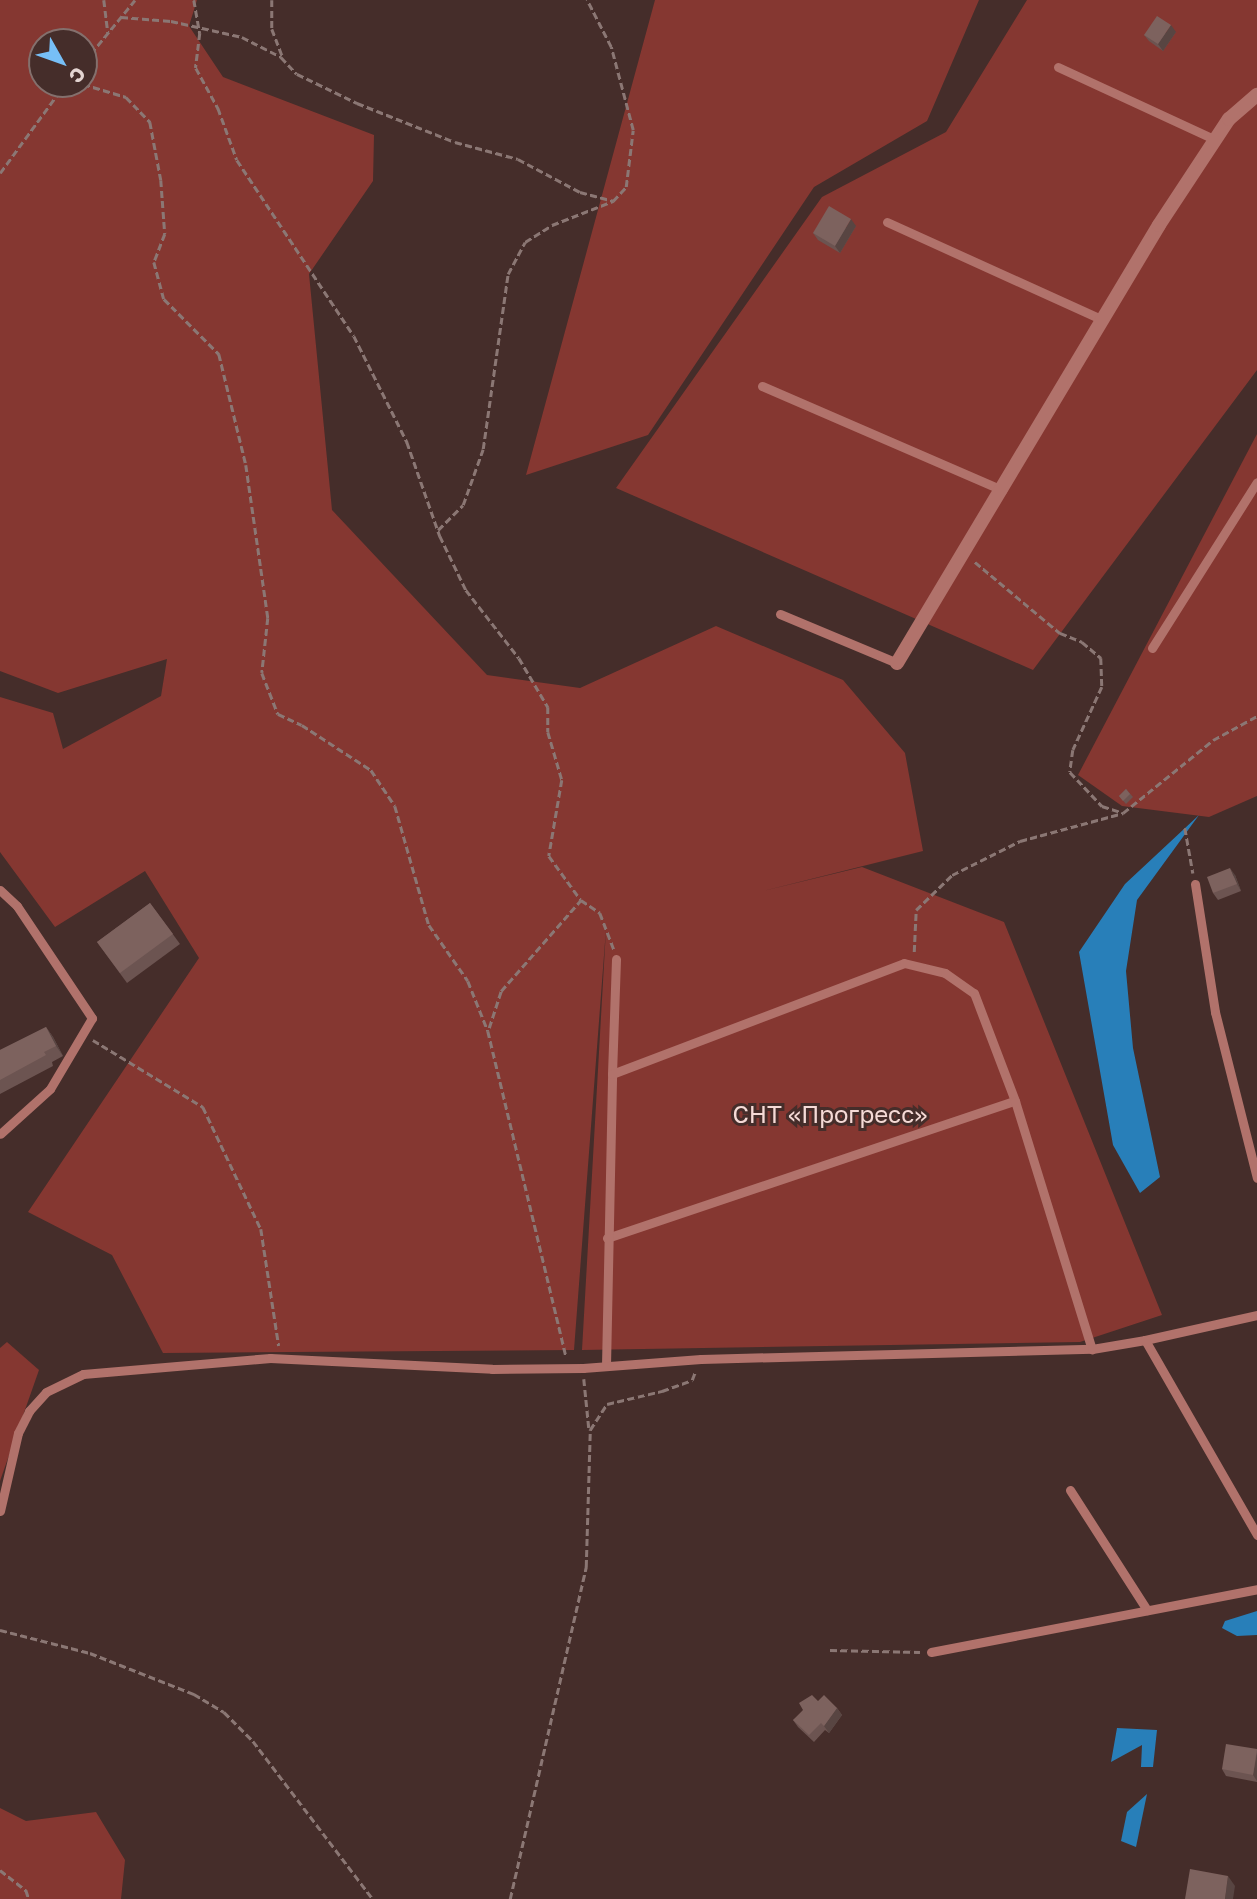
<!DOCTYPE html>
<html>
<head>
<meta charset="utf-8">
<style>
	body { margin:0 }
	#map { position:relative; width:1257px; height:1899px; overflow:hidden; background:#452d2a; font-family:"Golos Text",sans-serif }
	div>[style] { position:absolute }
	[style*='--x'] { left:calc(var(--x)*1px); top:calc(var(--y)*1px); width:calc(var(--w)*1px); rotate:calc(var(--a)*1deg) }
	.green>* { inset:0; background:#853731 }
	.water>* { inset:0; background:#287fb9 }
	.path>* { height:2.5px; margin-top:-1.25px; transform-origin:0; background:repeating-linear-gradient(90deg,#8b7774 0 7px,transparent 0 10.5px) }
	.lane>* { height:9px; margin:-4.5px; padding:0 4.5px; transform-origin:4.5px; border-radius:4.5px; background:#b1726b }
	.street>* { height:14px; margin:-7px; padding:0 7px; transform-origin:7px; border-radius:7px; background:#b1726b }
	.wall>* { inset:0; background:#6c5451 }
	.shaded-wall>* { inset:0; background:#584542 }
	.building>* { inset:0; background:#7d625e }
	span { translate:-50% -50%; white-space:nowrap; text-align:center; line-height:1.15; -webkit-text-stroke:6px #452d2a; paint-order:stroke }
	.park-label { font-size:24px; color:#f5dad6 }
	.north { position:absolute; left:28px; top:28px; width:70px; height:70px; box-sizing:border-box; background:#452d2a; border:2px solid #84706d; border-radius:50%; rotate:130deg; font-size:19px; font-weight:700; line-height:28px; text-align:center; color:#e3d4d1 }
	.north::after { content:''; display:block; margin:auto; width:24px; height:32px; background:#77bff7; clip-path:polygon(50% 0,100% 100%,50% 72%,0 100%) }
</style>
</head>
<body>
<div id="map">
	<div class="green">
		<i style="clip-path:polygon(evenodd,0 0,197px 0,189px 26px,223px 77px,374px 135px,373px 181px,309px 274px,332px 510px,487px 675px,580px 688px,716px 626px,843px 680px,905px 753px,923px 851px,759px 892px,862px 867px,1004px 922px,1162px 1315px,1080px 1342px,582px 1350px,606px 929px,574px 1350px,163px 1353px,112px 1255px,28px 1212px,199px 958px,145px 871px,55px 927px,0 852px,0 697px,53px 713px,63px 749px,161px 696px,167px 659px,58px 693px,0 671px,0 0,42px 42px,84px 42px,84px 84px,42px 84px,42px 42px)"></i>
		<i style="clip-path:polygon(655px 0,979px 0,927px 121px,814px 187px,648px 435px,526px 475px)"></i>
		<i style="clip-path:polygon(1027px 0,1257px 0,1257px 370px,1033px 670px,616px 488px,822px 197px,946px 132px)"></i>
		<i style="clip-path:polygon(1257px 434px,1257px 796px,1209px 817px,1122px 806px,1078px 775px)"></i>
		<i style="clip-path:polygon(7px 1342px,39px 1370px,0 1481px,0 1348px)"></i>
		<i style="clip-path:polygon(0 1808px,26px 1821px,96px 1812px,125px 1860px,121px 1899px,0 1899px)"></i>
	</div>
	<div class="water">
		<i style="clip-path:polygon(1199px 815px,1137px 900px,1126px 971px,1133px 1048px,1160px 1177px,1140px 1193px,1113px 1145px,1079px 952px,1125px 884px)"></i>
		<i style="clip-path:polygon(1257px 1611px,1257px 1635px,1237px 1636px,1222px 1628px,1225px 1621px)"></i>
		<i style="clip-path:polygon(1117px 1728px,1157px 1730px,1153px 1767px,1141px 1767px,1142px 1745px,1111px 1762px)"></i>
		<i style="clip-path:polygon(1147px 1794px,1136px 1847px,1121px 1841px,1127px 1812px)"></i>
	</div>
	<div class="path">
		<i style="--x:104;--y:0;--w:33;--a:83"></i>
		<i style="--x:194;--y:0;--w:34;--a:80"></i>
		<i style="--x:200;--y:33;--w:35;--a:97"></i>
		<i style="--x:196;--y:68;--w:46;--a:61.2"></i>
		<i style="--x:218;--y:108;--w:55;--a:69.9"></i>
		<i style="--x:237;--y:160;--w:211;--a:56.4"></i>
		<i style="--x:354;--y:336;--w:119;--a:63.4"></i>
		<i style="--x:407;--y:442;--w:100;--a:70.7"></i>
		<i style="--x:440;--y:536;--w:60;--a:64.3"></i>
		<i style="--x:466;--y:590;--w:86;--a:52.1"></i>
		<i style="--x:519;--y:658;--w:57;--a:59.4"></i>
		<i style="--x:548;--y:707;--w:25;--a:90"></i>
		<i style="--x:548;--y:732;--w:50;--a:73.7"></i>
		<i style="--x:562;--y:780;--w:77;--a:99.7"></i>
		<i style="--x:549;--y:856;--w:54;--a:54"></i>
		<i style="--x:581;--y:900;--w:23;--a:34"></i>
		<i style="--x:600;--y:913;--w:39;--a:69"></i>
		<i style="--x:272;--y:0;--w:29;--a:90"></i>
		<i style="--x:272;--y:29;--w:31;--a:69"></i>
		<i style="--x:121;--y:17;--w:50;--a:4.6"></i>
		<i style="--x:171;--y:21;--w:73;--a:12.7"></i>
		<i style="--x:242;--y:37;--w:44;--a:27.1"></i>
		<i style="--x:281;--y:57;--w:23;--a:47"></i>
		<i style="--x:297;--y:74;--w:67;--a:25.8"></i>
		<i style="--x:357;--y:103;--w:105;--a:21.7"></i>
		<i style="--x:455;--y:142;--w:65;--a:15.1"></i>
		<i style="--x:518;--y:159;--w:70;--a:28"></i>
		<i style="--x:580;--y:192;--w:34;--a:15"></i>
		<i style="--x:84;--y:62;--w:80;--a:-50.6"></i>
		<i style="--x:83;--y:84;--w:45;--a:16.8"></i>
		<i style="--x:126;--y:97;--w:35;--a:46"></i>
		<i style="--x:150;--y:122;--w:59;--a:79.3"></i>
		<i style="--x:161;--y:180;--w:54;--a:85.8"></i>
		<i style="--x:165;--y:234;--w:30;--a:111"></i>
		<i style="--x:154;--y:262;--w:38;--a:75"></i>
		<i style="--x:164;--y:299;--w:78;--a:45"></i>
		<i style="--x:219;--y:354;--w:114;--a:76.3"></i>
		<i style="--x:246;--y:465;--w:155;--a:81.8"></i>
		<i style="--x:268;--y:618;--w:55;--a:96.2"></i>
		<i style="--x:262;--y:673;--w:44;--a:68.7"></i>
		<i style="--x:278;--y:714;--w:26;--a:25"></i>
		<i style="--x:302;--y:725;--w:82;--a:33.1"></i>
		<i style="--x:371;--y:770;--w:43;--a:56.3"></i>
		<i style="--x:395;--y:806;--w:124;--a:74.1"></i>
		<i style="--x:429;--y:925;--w:68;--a:55.1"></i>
		<i style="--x:468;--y:981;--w:54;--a:68.2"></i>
		<i style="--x:488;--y:1031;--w:335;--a:76.5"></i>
		<i style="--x:0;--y:173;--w:110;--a:-53.9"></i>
		<i style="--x:438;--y:530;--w:35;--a:-45"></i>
		<i style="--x:463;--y:505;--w:59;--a:-70.3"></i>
		<i style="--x:483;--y:449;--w:177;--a:-81.9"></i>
		<i style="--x:508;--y:274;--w:36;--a:-62"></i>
		<i style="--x:525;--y:242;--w:32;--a:-32"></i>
		<i style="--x:552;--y:225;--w:66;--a:-21.5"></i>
		<i style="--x:613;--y:201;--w:19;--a:-47"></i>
		<i style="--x:626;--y:187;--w:57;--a:-83"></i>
		<i style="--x:633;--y:130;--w:86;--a:-104.8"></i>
		<i style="--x:611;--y:47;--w:53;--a:-117.1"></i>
		<i style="--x:975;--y:562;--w:111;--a:39.9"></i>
		<i style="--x:1060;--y:633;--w:24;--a:22"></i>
		<i style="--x:1082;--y:642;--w:25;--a:40"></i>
		<i style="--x:1101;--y:658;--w:29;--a:88"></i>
		<i style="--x:1102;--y:687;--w:69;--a:114.7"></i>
		<i style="--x:1073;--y:750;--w:22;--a:98"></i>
		<i style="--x:1070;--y:772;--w:47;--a:46.7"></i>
		<i style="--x:1102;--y:806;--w:20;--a:18"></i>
		<i style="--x:1185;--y:828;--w:46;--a:79.9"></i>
		<i style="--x:914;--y:952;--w:42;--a:-87.3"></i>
		<i style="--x:916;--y:910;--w:50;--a:-44.2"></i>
		<i style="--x:952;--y:875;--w:76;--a:-26.6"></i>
		<i style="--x:1020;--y:841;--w:107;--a:-15.2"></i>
		<i style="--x:1123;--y:813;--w:116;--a:-39"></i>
		<i style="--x:1213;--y:740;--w:50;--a:-28.6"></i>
		<i style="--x:489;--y:1028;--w:39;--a:-72"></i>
		<i style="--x:501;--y:991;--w:121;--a:-48.7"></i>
		<i style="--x:93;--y:1040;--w:129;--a:31.3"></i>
		<i style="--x:203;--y:1107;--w:135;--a:64.6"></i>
		<i style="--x:261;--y:1229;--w:118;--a:81.3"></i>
		<i style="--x:584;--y:1379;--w:49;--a:84.2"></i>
		<i style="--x:0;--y:1630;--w:93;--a:14.3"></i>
		<i style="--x:90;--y:1653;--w:112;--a:21.5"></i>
		<i style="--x:194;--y:1694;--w:35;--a:31"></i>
		<i style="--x:224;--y:1712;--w:41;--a:45"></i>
		<i style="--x:253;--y:1741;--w:198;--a:52.8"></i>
		<i style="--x:830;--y:1650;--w:90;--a:1.3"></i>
		<i style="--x:0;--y:1870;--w:33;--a:38"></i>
		<i style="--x:26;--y:1890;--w:9;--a:72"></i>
		<i style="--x:510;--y:1899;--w:341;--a:-77.1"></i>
		<i style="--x:586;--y:1567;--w:137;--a:-88.3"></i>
		<i style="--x:590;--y:1430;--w:31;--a:-57"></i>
		<i style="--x:607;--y:1404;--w:57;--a:-13.3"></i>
		<i style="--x:662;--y:1391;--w:32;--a:-20"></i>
		<i style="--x:692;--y:1380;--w:9;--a:-69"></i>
	</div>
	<div class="lane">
		<i style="--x:1058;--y:67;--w:174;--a:24.8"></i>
		<i style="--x:887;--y:222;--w:237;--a:24.4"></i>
		<i style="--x:762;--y:386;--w:262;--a:23.4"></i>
		<i style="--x:780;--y:614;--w:127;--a:22.7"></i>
		<i style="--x:1152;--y:648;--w:196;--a:-57.7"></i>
		<i style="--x:1195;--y:884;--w:130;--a:81.1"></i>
		<i style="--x:1215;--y:1012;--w:171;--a:75.8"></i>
		<i style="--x:0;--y:890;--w:23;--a:43"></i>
		<i style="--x:17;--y:906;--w:135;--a:56.2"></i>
		<i style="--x:92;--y:1018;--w:82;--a:120.6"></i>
		<i style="--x:50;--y:1089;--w:67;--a:138"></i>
		<i style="--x:612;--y:1074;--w:115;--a:-88"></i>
		<i style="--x:607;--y:1238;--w:430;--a:-18.6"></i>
		<i style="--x:1145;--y:1340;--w:115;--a:-12.6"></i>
		<i style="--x:606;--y:1366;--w:292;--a:-88.8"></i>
		<i style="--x:612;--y:1074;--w:312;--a:-20.8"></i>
		<i style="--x:904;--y:963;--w:42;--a:13.7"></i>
		<i style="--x:945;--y:973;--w:35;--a:35"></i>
		<i style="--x:974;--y:993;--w:116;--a:69.2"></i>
		<i style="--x:1015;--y:1101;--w:260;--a:72.8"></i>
		<i style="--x:1070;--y:1490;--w:143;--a:57.3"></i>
		<i style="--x:0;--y:1511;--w:80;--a:-77"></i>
		<i style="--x:18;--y:1433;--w:25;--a:-63"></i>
		<i style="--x:29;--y:1411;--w:25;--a:-48"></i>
		<i style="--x:46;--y:1392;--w:41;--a:-25.9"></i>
		<i style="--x:83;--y:1374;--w:188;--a:-4.9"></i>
		<i style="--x:270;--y:1358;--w:222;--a:2.8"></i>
		<i style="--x:492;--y:1369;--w:91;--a:-0.6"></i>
		<i style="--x:583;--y:1368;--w:118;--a:-4.4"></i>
		<i style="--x:701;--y:1359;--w:391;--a:-1.5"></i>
		<i style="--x:1092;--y:1349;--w:54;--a:-9.6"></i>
		<i style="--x:1145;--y:1340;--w:225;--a:60.1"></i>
		<i style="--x:931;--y:1652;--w:332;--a:-10.9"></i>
	</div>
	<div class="street">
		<i style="--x:897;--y:663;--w:510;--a:-59.11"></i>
		<i style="--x:1159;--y:225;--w:127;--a:-56.6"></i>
		<i style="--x:1229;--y:119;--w:37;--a:-41"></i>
	</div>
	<div class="wall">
		<i style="clip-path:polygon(1176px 32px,1163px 51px,1149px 41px,1144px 35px)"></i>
		<i style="clip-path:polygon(856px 226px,840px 253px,818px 240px,813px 233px)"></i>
		<i style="clip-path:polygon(1126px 789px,1133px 797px,1126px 804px,1119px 796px)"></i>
		<i style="clip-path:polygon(1235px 875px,1241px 891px,1218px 900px,1213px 893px)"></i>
		<i style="clip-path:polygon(150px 903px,180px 944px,127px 983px,97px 942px)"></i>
		<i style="clip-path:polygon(46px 1027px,53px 1037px,63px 1056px,52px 1062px,53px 1066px,0 1094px,0 1050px)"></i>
		<i style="clip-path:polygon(818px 1701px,837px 1708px,842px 1715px,829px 1733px,825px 1730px,814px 1742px,798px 1727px,793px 1720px)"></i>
		<i style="clip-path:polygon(1257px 1749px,1257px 1782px,1226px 1776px,1222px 1769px)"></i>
	</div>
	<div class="shaded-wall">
		<i style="clip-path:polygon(1171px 25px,1176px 32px,1163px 51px,1158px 44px)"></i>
		<i style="clip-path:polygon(851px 219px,856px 226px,840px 253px,835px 246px)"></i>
		<i style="clip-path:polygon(1230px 868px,1235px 875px,1241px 891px,1237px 884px)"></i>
		<i style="clip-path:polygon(46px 1027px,53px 1037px,63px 1056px,56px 1046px)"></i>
		<i style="clip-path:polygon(837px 1708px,842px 1715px,829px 1733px,824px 1726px)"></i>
		<i style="clip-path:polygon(1257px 1753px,1257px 1781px,1253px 1775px)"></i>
		<i style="clip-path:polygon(1228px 1876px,1235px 1886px,1233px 1899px,1225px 1899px)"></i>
	</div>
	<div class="building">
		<i style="clip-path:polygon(1157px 16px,1171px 25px,1158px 44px,1144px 35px)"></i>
		<i style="clip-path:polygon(829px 206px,851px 219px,835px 246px,813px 233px)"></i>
		<i style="clip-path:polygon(1126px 789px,1130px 794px,1123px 801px,1119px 796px)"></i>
		<i style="clip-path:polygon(1230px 868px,1237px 884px,1213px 893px,1207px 877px)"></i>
		<i style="clip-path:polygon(150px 903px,173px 934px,120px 973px,97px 942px)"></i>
		<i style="clip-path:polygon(46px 1027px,56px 1046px,44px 1052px,46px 1055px,0 1080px,0 1050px)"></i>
		<i style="clip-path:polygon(812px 1695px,818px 1701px,824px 1695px,837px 1708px,824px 1726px,821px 1723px,809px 1735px,793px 1720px,803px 1710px,799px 1703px)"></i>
		<i style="clip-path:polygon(1226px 1744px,1257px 1749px,1253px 1775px,1222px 1769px)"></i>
		<i style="clip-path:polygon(1190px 1869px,1228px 1876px,1225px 1899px,1185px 1899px)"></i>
	</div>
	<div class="park-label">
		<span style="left:830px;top:1114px">СНТ «Прогресс»</span>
	</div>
	<div class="north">С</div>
</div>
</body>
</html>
